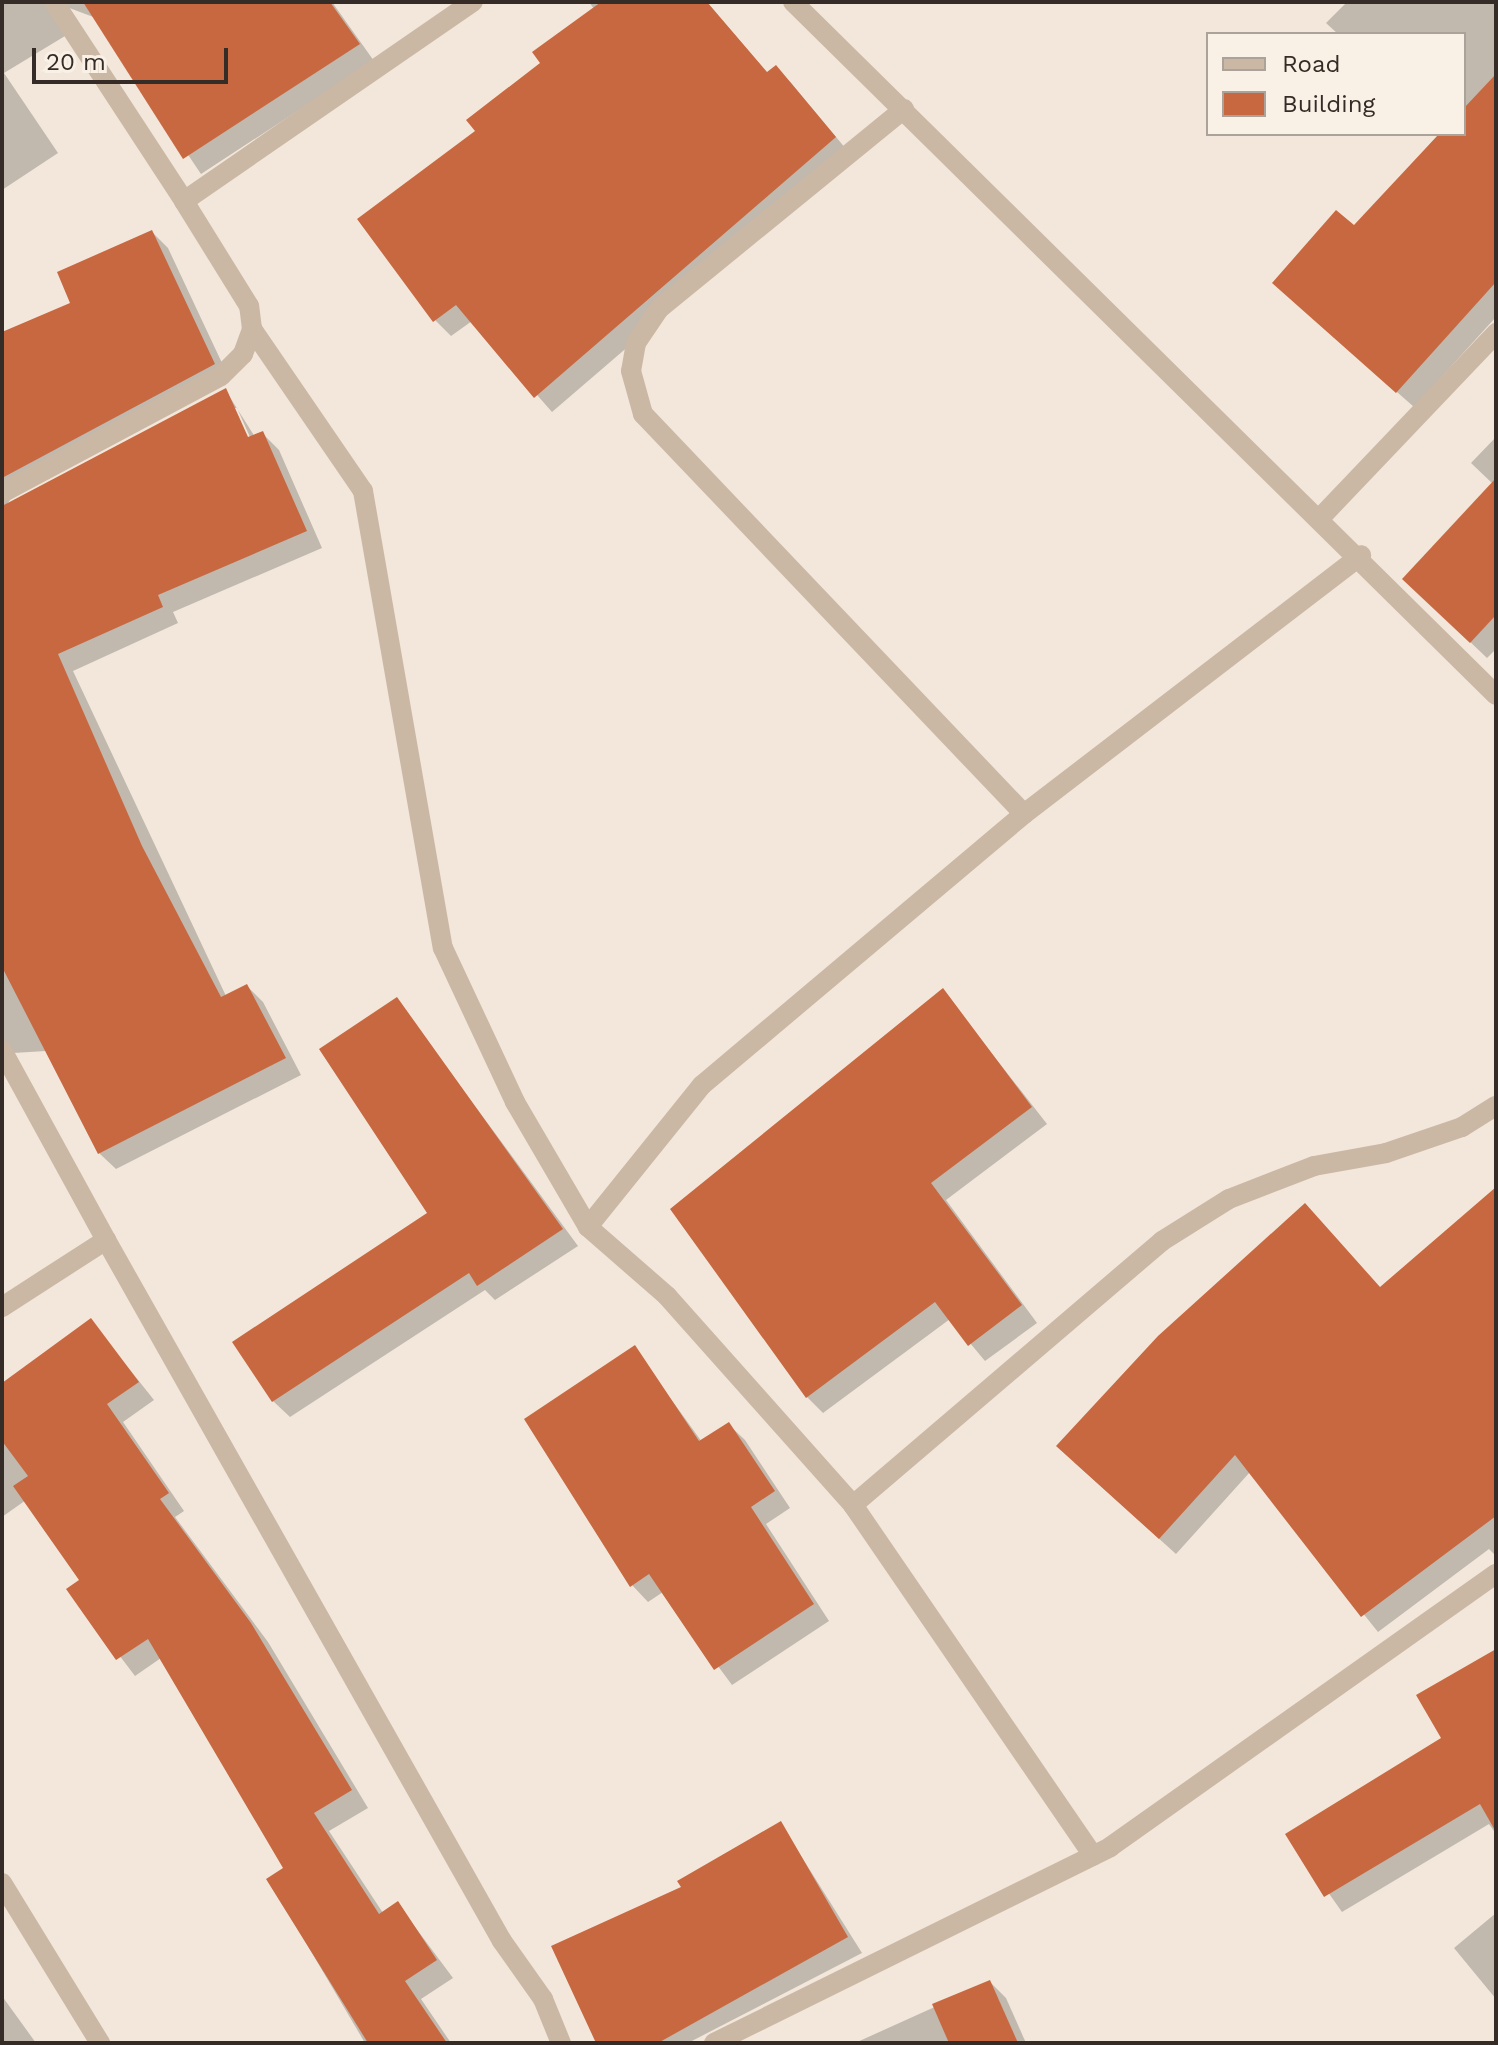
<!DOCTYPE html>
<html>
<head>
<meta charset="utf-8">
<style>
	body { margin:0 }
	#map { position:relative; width:1498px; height:2045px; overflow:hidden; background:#f2e7da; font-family:"Work Sans",sans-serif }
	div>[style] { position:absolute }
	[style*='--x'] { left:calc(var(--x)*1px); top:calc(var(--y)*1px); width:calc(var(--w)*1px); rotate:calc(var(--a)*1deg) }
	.shadow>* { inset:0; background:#0003 }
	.building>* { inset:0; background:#c86841 }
	.minor>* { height:20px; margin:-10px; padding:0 10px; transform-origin:10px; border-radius:10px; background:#cab8a5 }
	span { translate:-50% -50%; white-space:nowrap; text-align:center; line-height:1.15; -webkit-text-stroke:6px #f9f1e6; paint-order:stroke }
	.frame { position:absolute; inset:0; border:4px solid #362c27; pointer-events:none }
	.legend { position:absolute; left:1206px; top:32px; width:260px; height:104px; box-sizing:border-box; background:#f9f1e6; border:2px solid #aba29a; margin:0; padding:10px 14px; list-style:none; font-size:24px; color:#362c27 }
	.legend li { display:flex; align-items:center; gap:16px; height:40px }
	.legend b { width:40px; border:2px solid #aba29a }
	.scale { position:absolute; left:32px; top:48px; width:196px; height:36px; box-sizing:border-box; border:4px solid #362c27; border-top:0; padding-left:10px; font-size:24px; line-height:28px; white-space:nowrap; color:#362c27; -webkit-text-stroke:6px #f9f1e6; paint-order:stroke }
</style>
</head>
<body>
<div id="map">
	<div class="shadow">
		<i style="clip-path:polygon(2px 2px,332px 2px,374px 61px,201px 174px,96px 18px,64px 6px,65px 36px,4px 73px,58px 153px,2px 190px)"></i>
		<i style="clip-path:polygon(589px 2px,707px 2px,768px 74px,776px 67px,792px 84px,851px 155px,552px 412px,472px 321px,451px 336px,435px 320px,543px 63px,594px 9px)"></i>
		<i style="clip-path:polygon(1347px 2px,1496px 2px,1496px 317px,1414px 407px,1291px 299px,1439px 134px,1464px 134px,1464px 34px,1338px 34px,1326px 23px)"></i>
		<i style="clip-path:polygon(evenodd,152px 232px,168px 248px,230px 380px,12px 497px,4px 509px,226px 391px,255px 437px,262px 433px,279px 450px,322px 548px,173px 612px,178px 623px,73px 671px,226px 996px,247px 986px,263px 1002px,301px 1075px,116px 1169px,99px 1153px,46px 1051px,13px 1053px,2px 1068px,2px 334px,73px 304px,152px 232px,233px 408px,237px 408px,254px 446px,250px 447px,233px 408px)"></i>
		<i style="clip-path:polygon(1496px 437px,1496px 649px,1487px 658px,1421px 595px,1493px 484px,1471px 463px)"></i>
		<i style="clip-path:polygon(943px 991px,1047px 1124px,946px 1200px,1037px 1323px,985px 1361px,950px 1319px,823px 1413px,807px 1397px)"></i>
		<i style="clip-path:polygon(397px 1000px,578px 1246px,495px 1300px,485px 1290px,290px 1417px,273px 1401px,430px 1214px)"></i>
		<i style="clip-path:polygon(1496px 1190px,1496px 1556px,1489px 1549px,1378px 1632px,1250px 1472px,1176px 1554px,1074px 1462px,1381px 1289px)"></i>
		<i style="clip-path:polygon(91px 1321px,154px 1400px,123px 1422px,184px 1511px,175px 1517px,268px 1642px,368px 1808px,329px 1831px,383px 1913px,398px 1904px,453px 1978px,421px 1999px,451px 2043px,365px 2043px,269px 1880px,286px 1868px,161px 1658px,135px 1676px,69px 1589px,81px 1581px,26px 1500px,2px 1517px,2px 1385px)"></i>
		<i style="clip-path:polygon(634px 1348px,702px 1442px,728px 1424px,745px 1440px,790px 1508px,766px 1524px,829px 1621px,732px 1685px,663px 1592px,648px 1602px,632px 1585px)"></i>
		<i style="clip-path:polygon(1496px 1660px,1496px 1834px,1489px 1824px,1342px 1912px,1287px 1834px,1444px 1738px)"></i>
		<i style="clip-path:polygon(781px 1824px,862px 1953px,688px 2043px,598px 2043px,683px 1888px)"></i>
		<i style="clip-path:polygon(1496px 1913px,1496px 1999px,1454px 1948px)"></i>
		<i style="clip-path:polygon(990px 1982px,1006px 1998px,1026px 2043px,855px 2043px)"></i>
		<i style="clip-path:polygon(2px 1996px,36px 2043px,2px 2043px)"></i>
	</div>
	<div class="building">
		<i style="clip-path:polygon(83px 2px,330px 2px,360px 44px,183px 159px)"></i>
		<i style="clip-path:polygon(601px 2px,707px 2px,767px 72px,776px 65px,836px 137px,534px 398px,456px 305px,433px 322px,357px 219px,475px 131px,466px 120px,540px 63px,532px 52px)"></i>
		<i style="clip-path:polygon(1496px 74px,1496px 282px,1396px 393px,1272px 283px,1336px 210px,1354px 225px,1439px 134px,1464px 134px,1464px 108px)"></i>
		<i style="clip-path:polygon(152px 230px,215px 364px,2px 478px,2px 332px,70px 303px,57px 272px)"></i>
		<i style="clip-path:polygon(226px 388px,248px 437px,263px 431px,307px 531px,158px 595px,163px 607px,58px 654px,142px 846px,221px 997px,247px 984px,286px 1058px,98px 1154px,2px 967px,2px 506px)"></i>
		<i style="clip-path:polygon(1496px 478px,1496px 615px,1470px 643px,1402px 579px)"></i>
		<i style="clip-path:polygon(943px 988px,1032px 1107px,931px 1183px,1022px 1305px,968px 1346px,935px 1302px,806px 1398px,670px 1209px)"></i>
		<i style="clip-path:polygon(397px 997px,563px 1229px,477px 1286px,469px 1273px,272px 1402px,232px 1342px,427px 1213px,319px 1049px)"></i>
		<i style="clip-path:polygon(1496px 1187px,1496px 1516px,1361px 1617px,1235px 1455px,1159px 1539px,1056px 1446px,1158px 1336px,1305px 1203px,1380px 1287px)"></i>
		<i style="clip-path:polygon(91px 1318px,139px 1382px,107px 1404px,169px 1493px,160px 1499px,251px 1623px,352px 1790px,314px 1813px,379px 1914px,398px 1901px,437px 1960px,405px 1981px,447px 2043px,368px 2043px,266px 1879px,283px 1868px,148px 1639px,116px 1660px,66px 1589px,79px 1580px,13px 1486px,28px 1476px,2px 1441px,2px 1383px)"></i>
		<i style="clip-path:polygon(635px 1345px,699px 1441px,729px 1422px,775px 1491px,751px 1507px,814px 1604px,714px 1670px,649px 1574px,630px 1587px,524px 1419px)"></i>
		<i style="clip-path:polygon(1496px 1649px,1496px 1832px,1480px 1804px,1324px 1897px,1285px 1834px,1441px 1738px,1416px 1695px)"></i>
		<i style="clip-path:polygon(781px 1821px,848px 1937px,658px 2043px,596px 2043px,551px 1946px,681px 1887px,677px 1881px)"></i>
		<i style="clip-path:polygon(990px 1980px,1018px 2043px,949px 2043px,932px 2004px)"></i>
	</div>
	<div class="minor">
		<i style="--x:54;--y:2;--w:238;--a:56.8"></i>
		<i style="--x:793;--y:2;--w:987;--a:44.59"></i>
		<i style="--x:904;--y:109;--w:316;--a:140.8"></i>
		<i style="--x:659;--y:309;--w:41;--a:124.1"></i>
		<i style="--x:636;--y:343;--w:28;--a:100"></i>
		<i style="--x:631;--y:371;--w:45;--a:74.4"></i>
		<i style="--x:643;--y:414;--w:552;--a:46.39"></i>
		<i style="--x:1024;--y:814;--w:421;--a:139.9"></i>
		<i style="--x:702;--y:1085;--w:182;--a:128.8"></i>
		<i style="--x:588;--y:1227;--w:105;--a:41.1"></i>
		<i style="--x:667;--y:1296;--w:280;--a:48.3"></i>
		<i style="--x:853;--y:1505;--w:425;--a:55.6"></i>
		<i style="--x:252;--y:329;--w:196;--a:55.6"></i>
		<i style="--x:363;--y:491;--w:464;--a:80.1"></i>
		<i style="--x:443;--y:948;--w:170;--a:64.9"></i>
		<i style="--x:515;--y:1102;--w:145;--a:59.7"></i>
		<i style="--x:2;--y:493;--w:248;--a:-28.1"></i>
		<i style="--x:221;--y:376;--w:31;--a:-45"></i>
		<i style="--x:243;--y:354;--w:27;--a:-70"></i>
		<i style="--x:252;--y:329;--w:23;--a:-97"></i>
		<i style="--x:249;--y:306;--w:123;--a:-121.8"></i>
		<i style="--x:184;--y:201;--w:351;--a:-34.6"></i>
		<i style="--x:1322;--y:516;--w:253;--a:-46.4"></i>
		<i style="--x:1024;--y:814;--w:425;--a:-37.5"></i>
		<i style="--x:2;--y:1050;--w:217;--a:61.3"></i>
		<i style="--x:2;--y:1307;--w:124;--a:-32.8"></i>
		<i style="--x:106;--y:1240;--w:805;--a:60.54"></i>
		<i style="--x:502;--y:1941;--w:71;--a:54.7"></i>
		<i style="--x:543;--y:1999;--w:48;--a:67.8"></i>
		<i style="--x:853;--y:1505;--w:406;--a:-40.5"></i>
		<i style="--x:1162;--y:1241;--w:79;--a:-32.1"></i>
		<i style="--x:1229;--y:1199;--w:91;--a:-21.2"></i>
		<i style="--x:1314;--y:1166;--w:73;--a:-10.2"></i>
		<i style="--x:1386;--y:1153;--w:80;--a:-18.9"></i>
		<i style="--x:1462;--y:1127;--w:40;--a:-32"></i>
		<i style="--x:2;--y:1883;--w:188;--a:58.5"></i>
		<i style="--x:714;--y:2043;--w:442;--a:-26.3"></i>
		<i style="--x:1110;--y:1847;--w:473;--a:-35.3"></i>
	</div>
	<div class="frame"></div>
	<ul class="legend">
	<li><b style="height:10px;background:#cab8a5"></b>Road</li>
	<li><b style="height:22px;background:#c86841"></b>Building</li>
	</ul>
	<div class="scale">20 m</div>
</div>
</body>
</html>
